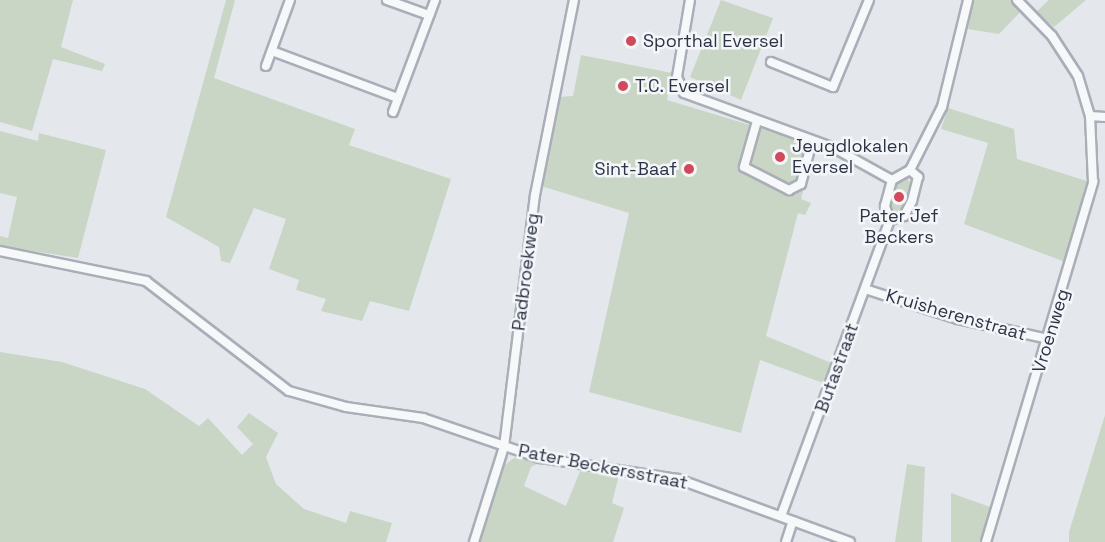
<!DOCTYPE html>
<html>
<head>
<meta charset="utf-8">
<style>
	body { margin:0 }
	#map { position:relative; width:1105px; height:542px; overflow:hidden; background:#e4e7ec; font-family:"Space Grotesk",sans-serif }
	div>[style] { position:absolute }
	[style*='--x'] { left:calc(var(--x)*1px); top:calc(var(--y)*1px); width:calc(var(--w)*1px); rotate:calc(var(--a)*1deg) }
	.green>* { inset:0; background:#c9d6c5 }
	.roads { filter:drop-shadow(2px 0 #a9aeb7) drop-shadow(-2px 0 #a9aeb7) drop-shadow(0 2px #a9aeb7) drop-shadow(0 -2px #a9aeb7) }
	.minor>* { height:8px; margin:-4px; padding:0 4px; transform-origin:4px; border-radius:4px; background:#f7f8fa }
	.dots>* { width:16px; height:16px; translate:-50% -50%; box-sizing:border-box; border:3px solid #f4f6f9; border-radius:50% }
	span { translate:-50% -50%; white-space:nowrap; text-align:center; line-height:1.15; -webkit-text-stroke:5px #f4f6f9; paint-order:stroke }
	.poi-label { font-size:18px; color:#2b3445 }
	.left { translate:0 -50%; text-align:left }
	.right { translate:-100% -50%; text-align:right }
	.street-label { font-size:18px; color:#2b3445 }
</style>
</head>
<body>
<div id="map">
	<div class="green">
		<i style="clip-path:polygon(0 0,73px 0,61px 47px,105px 64px,102px 71px,53px 59px,32px 131px,0 122px)"></i>
		<i style="clip-path:polygon(226px 0,235px 0,214px 78px,355px 129px,349px 145px,451px 179px,409px 311px,370px 301px,362px 321px,321px 311px,326px 299px,296px 290px,299px 280px,269px 269px,286px 219px,254px 208px,230px 263px,221px 261px,219px 247px,166px 217px)"></i>
		<i style="clip-path:polygon(721px 0,773px 18px,741px 100px,690px 77px)"></i>
		<i style="clip-path:polygon(972px 0,1013px 0,1023px 9px,999px 34px,968px 29px)"></i>
		<i style="clip-path:polygon(1049px 0,1086px 0,1054px 27px,1036px 12px)"></i>
		<i style="clip-path:polygon(581px 55px,672px 73px,667px 100px,816px 145px,801px 199px,811px 203px,805px 215px,798px 213px,766px 336px,834px 364px,826px 384px,760px 360px,741px 433px,589px 392px,629px 213px,541px 186px,558px 97px,573px 96px)"></i>
		<i style="clip-path:polygon(948px 108px,1014px 129px,1017px 159px,1090px 182px,1068px 263px,964px 224px,988px 143px,941px 129px)"></i>
		<i style="clip-path:polygon(0 131px,38px 141px,39px 133px,106px 150px,78px 258px,0 246px,0 236px,8px 238px,17px 197px,0 193px)"></i>
		<i style="clip-path:polygon(905px 175px,913px 187px,903px 213px,894px 217px,889px 212px,894px 183px)"></i>
		<i style="clip-path:polygon(0 352px,62px 362px,145px 389px,199px 426px,208px 418px,242px 455px,253px 444px,237px 427px,249px 413px,278px 433px,266px 457px,276px 484px,304px 509px,346px 523px,350px 511px,392px 523px,386px 542px,0 542px)"></i>
		<i style="clip-path:polygon(1105px 415px,1105px 542px,1069px 542px,1069px 532px)"></i>
		<i style="clip-path:polygon(517px 456px,539px 463px,531px 467px,524px 486px,566px 506px,580px 471px,619px 475px,612px 503px,624px 508px,613px 542px,480px 542px,502px 467px)"></i>
		<i style="clip-path:polygon(907px 464px,925px 467px,922px 542px,895px 542px)"></i>
		<i style="clip-path:polygon(951px 493px,993px 508px,982px 542px,951px 542px)"></i>
	</div>
	<div class="roads">
		<div class="minor">
			<i style="--x:387;--y:0;--w:45;--a:19.7"></i>
			<i style="--x:690;--y:0;--w:78;--a:99.6"></i>
			<i style="--x:677;--y:77;--w:17;--a:66"></i>
			<i style="--x:684;--y:93;--w:160;--a:20.1"></i>
			<i style="--x:834;--y:148;--w:66;--a:28.9"></i>
			<i style="--x:272;--y:51;--w:134;--a:20.5"></i>
			<i style="--x:771;--y:62;--w:67;--a:22"></i>
			<i style="--x:833;--y:87;--w:94;--a:-67.5"></i>
			<i style="--x:266;--y:66;--w:70;--a:-70"></i>
			<i style="--x:393;--y:112;--w:120;--a:-69.4"></i>
			<i style="--x:1090;--y:116;--w:15;--a:4"></i>
			<i style="--x:757;--y:121;--w:48;--a:105.8"></i>
			<i style="--x:744;--y:167;--w:51;--a:27.1"></i>
			<i style="--x:789;--y:190;--w:13;--a:-27"></i>
			<i style="--x:801;--y:184;--w:44;--a:-75.7"></i>
			<i style="--x:910;--y:170;--w:71;--a:-63.1"></i>
			<i style="--x:942;--y:107;--w:110;--a:-76.3"></i>
			<i style="--x:910;--y:170;--w:11;--a:41"></i>
			<i style="--x:918;--y:177;--w:25;--a:104"></i>
			<i style="--x:912;--y:201;--w:17;--a:118"></i>
			<i style="--x:904;--y:216;--w:15;--a:164"></i>
			<i style="--x:890;--y:220;--w:15;--a:-110"></i>
			<i style="--x:885;--y:206;--w:27;--a:-75"></i>
			<i style="--x:892;--y:180;--w:21;--a:-29"></i>
			<i style="--x:0;--y:251;--w:149;--a:11.6"></i>
			<i style="--x:146;--y:281;--w:180;--a:37.6"></i>
			<i style="--x:289;--y:391;--w:59;--a:15.7"></i>
			<i style="--x:346;--y:407;--w:78;--a:8.1"></i>
			<i style="--x:423;--y:418;--w:124;--a:18.9"></i>
			<i style="--x:540;--y:458;--w:140;--a:8.7"></i>
			<i style="--x:678;--y:479;--w:183;--a:20.1"></i>
			<i style="--x:865;--y:289;--w:98;--a:17.9"></i>
			<i style="--x:958;--y:319;--w:92;--a:12.5"></i>
			<i style="--x:781;--y:516;--w:315;--a:-69.8"></i>
			<i style="--x:474;--y:542;--w:100;--a:-72.5"></i>
			<i style="--x:504;--y:447;--w:254;--a:-83"></i>
			<i style="--x:535;--y:195;--w:199;--a:-78.7"></i>
			<i style="--x:786;--y:542;--w:22;--a:-72"></i>
			<i style="--x:986;--y:542;--w:376;--a:-73.4"></i>
			<i style="--x:1093;--y:182;--w:66;--a:-92.6"></i>
			<i style="--x:1090;--y:116;--w:42;--a:-106.7"></i>
			<i style="--x:1078;--y:76;--w:48;--a:-123"></i>
			<i style="--x:1052;--y:36;--w:50;--a:-134.2"></i>
		</div>
	</div>
	<div class="dots">
		<i style="left:631px;top:41px;background:#d1495b"></i>
		<i style="left:623px;top:86px;background:#d1495b"></i>
		<i style="left:780px;top:157px;background:#d1495b"></i>
		<i style="left:689px;top:169px;background:#d1495b"></i>
		<i style="left:899px;top:197px;background:#d1495b"></i>
	</div>
	<div class="poi-label">
		<span class="left" style="left:643px;top:41px">Sporthal Eversel</span>
		<span class="left" style="left:635px;top:86px">T.C. Eversel</span>
		<span class="left" style="left:792px;top:157px">Jeugdlokalen<br>Eversel</span>
		<span class="right" style="left:677px;top:169px">Sint-Baaf</span>
		<span style="left:899px;top:227px">Pater Jef<br>Beckers</span>
	</div>
	<div class="street-label">
		<span style="left:526px;top:272px;rotate:-83deg">Padbroekweg</span>
		<span style="left:956px;top:315px;rotate:16deg">Kruisherenstraat</span>
		<span style="left:1051px;top:331px;rotate:-73deg">Vroenweg</span>
		<span style="left:837px;top:368px;rotate:-70deg">Butastraat</span>
		<span style="left:603px;top:467px;rotate:11deg">Pater Beckersstraat</span>
	</div>
</div>
</body>
</html>
